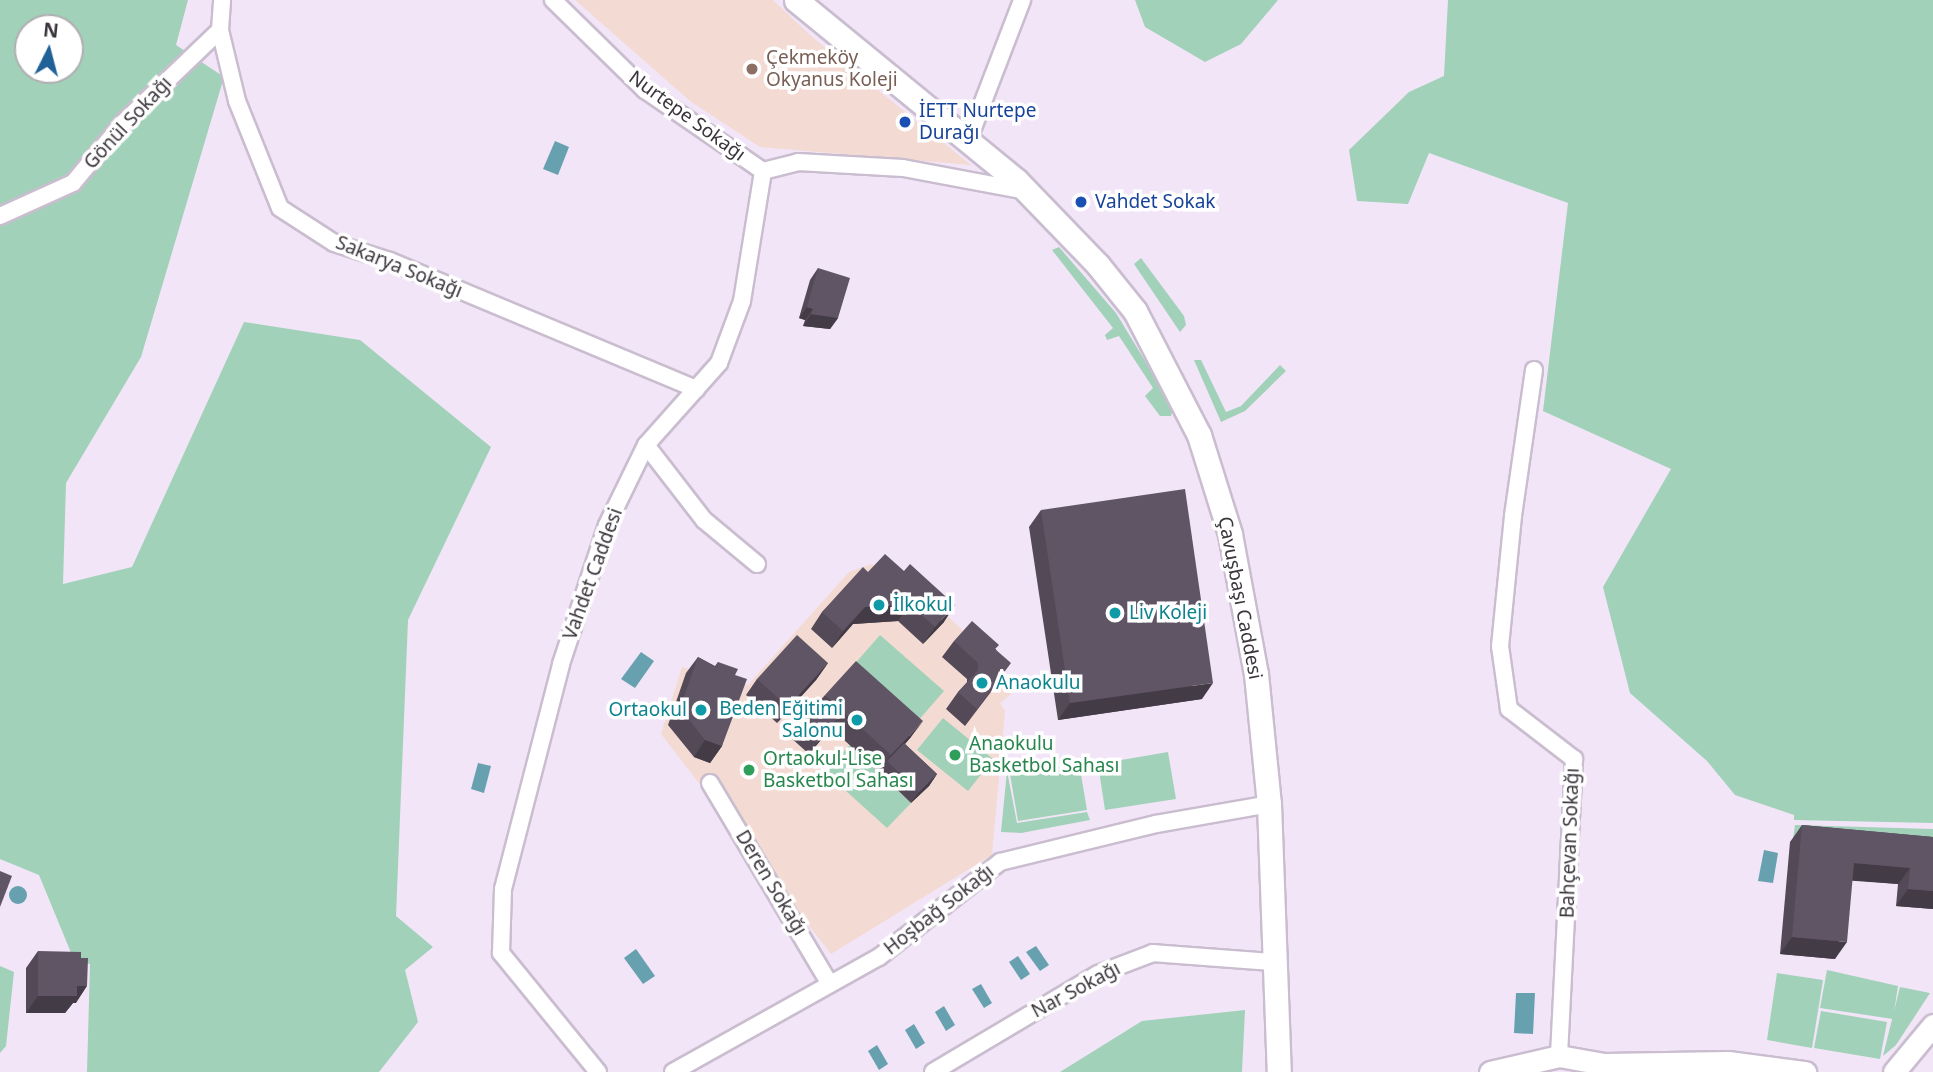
<!DOCTYPE html>
<html>
<head>
<meta charset="utf-8">
<style>
	body { margin:0 }
	#map { position:relative; width:1933px; height:1072px; overflow:hidden; background:#f2e5f7; font-family:"Noto Sans",sans-serif }
	div>[style] { position:absolute }
	[style*='--x'] { left:calc(var(--x)*1px); top:calc(var(--y)*1px); width:calc(var(--w)*1px); rotate:calc(var(--a)*1deg) }
	.education>* { inset:0; background:#f3dad3 }
	.green>* { inset:0; background:#a1d1b9 }
	.round { border-radius:50% }
	.water>* { inset:0; background:#67a1af }
	.roads { filter:drop-shadow(2px 0 #c9bdcf) drop-shadow(-2px 0 #c9bdcf) drop-shadow(0 2px #c9bdcf) drop-shadow(0 -2px #c9bdcf) }
	.minor>* { height:16px; margin:-8px; padding:0 8px; transform-origin:8px; border-radius:8px; background:#fff }
	.tertiary>* { height:21px; margin:-10.5px; padding:0 10.5px; transform-origin:10.5px; border-radius:10.5px; background:#fff }
	.secondary>* { height:23px; margin:-11.5px; padding:0 11.5px; transform-origin:11.5px; border-radius:11.5px; background:#fff }
	.wall>* { inset:0; background:#534957 }
	.shaded-wall>* { inset:0; background:#433c47 }
	.building>* { inset:0; background:#605565 }
	.dots>* { width:19px; height:19px; translate:-50% -50%; box-sizing:border-box; border:4px solid #fff; border-radius:50% }
	span { translate:-50% -50%; white-space:nowrap; text-align:center; line-height:1.15; -webkit-text-stroke:7px #fff; paint-order:stroke }
	.education-label { font-size:19px; color:#785e54 }
	.left { translate:0 -50%; text-align:left }
	.transit-label { font-size:19px; color:#164399 }
	.street-label { font-size:19px; color:#3a353c }
	.culture-label { font-size:19px; color:#0d838f }
	.right { translate:-100% -50%; text-align:right }
	.leisure-label { font-size:19px; color:#27864d }
	.north { position:absolute; left:14px; top:14px; width:70px; height:70px; box-sizing:border-box; background:#fff; border:2px solid #b0aeb1; border-radius:50%; rotate:6deg; font-size:19px; font-weight:700; line-height:28px; text-align:center; color:#3a353c }
	.north::after { content:''; display:block; margin:auto; width:24px; height:32px; background:#206197; clip-path:polygon(50% 0,100% 100%,50% 72%,0 100%) }
</style>
</head>
<body>
<div id="map">
	<div class="education">
		<i style="clip-path:polygon(575px 0,773px 0,811px 36px,971px 165px,760px 147px,690px 101px)"></i>
		<i style="clip-path:polygon(871px 564px,897px 572px,919px 590px,968px 635px,1012px 693px,1000px 703px,1005px 711px,992px 855px,831px 954px,661px 734px,682px 667px,748px 685px,849px 572px)"></i>
	</div>
	<div class="green">
		<i style="clip-path:polygon(evenodd,0 0,188px 0,176px 45px,224px 77px,141px 357px,66px 483px,63px 584px,132px 567px,244px 322px,360px 340px,491px 447px,408px 620px,396px 916px,433px 947px,405px 970px,418px 1022px,379px 1072px,87px 1072px,90px 964px,74px 960px,39px 875px,0 859px,0 0,28px 28px,70px 28px,70px 70px,28px 70px,28px 28px)"></i>
		<i style="clip-path:polygon(1135px 0,1278px 0,1241px 44px,1205px 62px,1145px 27px)"></i>
		<i style="clip-path:polygon(1448px 0,1933px 0,1933px 823px,1794px 820px,1794px 815px,1735px 795px,1707px 761px,1630px 693px,1603px 587px,1671px 469px,1543px 411px,1568px 203px,1429px 153px,1408px 204px,1357px 201px,1349px 150px,1409px 92px,1444px 76px)"></i>
		<i style="clip-path:polygon(1059px 247px,1116px 313px,1173px 407px,1171px 416px,1160px 416px,1145px 396px,1153px 388px,1119px 336px,1107px 340px,1105px 335px,1113px 328px,1052px 250px)"></i>
		<i style="clip-path:polygon(1141px 258px,1184px 316px,1186px 325px,1180px 332px,1134px 264px)"></i>
		<i style="clip-path:polygon(1194px 360px,1201px 360px,1226px 412px,1241px 406px,1280px 365px,1286px 371px,1245px 411px,1221px 422px)"></i>
		<i style="clip-path:polygon(880px 635px,944px 691px,909px 731px,845px 675px)"></i>
		<i style="clip-path:polygon(943px 718px,993px 759px,968px 791px,917px 750px)"></i>
		<i style="clip-path:polygon(850px 745px,911px 803px,887px 828px,825px 772px)"></i>
		<i style="clip-path:polygon(1168px 752px,1176px 799px,1105px 810px,1098px 764px)"></i>
		<i class="round" style="left:740px;top:761px;width:18px;height:18px"></i>
		<i style="clip-path:polygon(1079px 763px,1087px 810px,1018px 821px,1010px 774px)"></i>
		<i style="clip-path:polygon(1007px 771px,1017px 823px,1087px 812px,1090px 820px,1021px 833px,1001px 832px)"></i>
		<i style="clip-path:polygon(1795px 825px,1933px 829px,1933px 852px,1793px 839px)"></i>
		<i style="clip-path:polygon(0 966px,14px 972px,6px 1046px,0 1053px)"></i>
		<i style="clip-path:polygon(1827px 970px,1898px 986px,1893px 1019px,1820px 1008px)"></i>
		<i style="clip-path:polygon(1777px 973px,1823px 980px,1812px 1048px,1767px 1040px)"></i>
		<i style="clip-path:polygon(1900px 987px,1930px 993px,1896px 1045px,1883px 1056px)"></i>
		<i style="clip-path:polygon(1245px 1010px,1242px 1072px,1060px 1072px,1142px 1021px)"></i>
		<i style="clip-path:polygon(1821px 1011px,1887px 1022px,1880px 1059px,1814px 1048px)"></i>
	</div>
	<div class="water">
		<i style="clip-path:polygon(555px 141px,569px 147px,558px 175px,543px 169px)"></i>
		<i style="clip-path:polygon(641px 652px,654px 661px,635px 688px,621px 679px)"></i>
		<i style="clip-path:polygon(478px 763px,491px 766px,484px 793px,471px 789px)"></i>
		<i style="clip-path:polygon(1764px 850px,1778px 853px,1773px 883px,1758px 881px)"></i>
		<i class="round" style="left:9px;top:886px;width:18px;height:18px"></i>
		<i style="clip-path:polygon(1036px 946px,1049px 965px,1040px 971px,1026px 952px)"></i>
		<i style="clip-path:polygon(636px 949px,655px 976px,643px 984px,624px 958px)"></i>
		<i style="clip-path:polygon(1018px 956px,1030px 974px,1021px 980px,1009px 962px)"></i>
		<i style="clip-path:polygon(981px 984px,992px 1003px,984px 1008px,972px 989px)"></i>
		<i style="clip-path:polygon(1516px 993px,1535px 993px,1533px 1034px,1514px 1033px)"></i>
		<i style="clip-path:polygon(944px 1006px,955px 1025px,946px 1031px,935px 1012px)"></i>
		<i style="clip-path:polygon(914px 1024px,925px 1043px,916px 1049px,905px 1030px)"></i>
		<i style="clip-path:polygon(877px 1045px,888px 1064px,879px 1070px,868px 1051px)"></i>
	</div>
	<div class="roads">
		<div class="minor">
			<i style="--x:553;--y:0;--w:129;--a:44.4"></i>
			<i style="--x:645;--y:90;--w:143;--a:34.5"></i>
			<i style="--x:220;--y:30;--w:73;--a:76.5"></i>
			<i style="--x:237;--y:101;--w:115;--a:68.1"></i>
			<i style="--x:280;--y:208;--w:64;--a:32.9"></i>
			<i style="--x:334;--y:243;--w:59;--a:17.8"></i>
			<i style="--x:390;--y:261;--w:332;--a:22.7"></i>
			<i style="--x:968;--y:141;--w:151;--a:-69"></i>
			<i style="--x:0;--y:216;--w:80;--a:-24.3"></i>
			<i style="--x:73;--y:183;--w:78;--a:-50.2"></i>
			<i style="--x:123;--y:123;--w:134;--a:-43.8"></i>
			<i style="--x:220;--y:30;--w:30;--a:-86"></i>
			<i style="--x:1534;--y:370;--w:148;--a:98.2"></i>
			<i style="--x:1513;--y:516;--w:131;--a:95.7"></i>
			<i style="--x:1500;--y:646;--w:64;--a:81.9"></i>
			<i style="--x:1509;--y:709;--w:82;--a:37.6"></i>
			<i style="--x:1574;--y:759;--w:297;--a:92.9"></i>
			<i style="--x:646;--y:445;--w:95;--a:52.3"></i>
			<i style="--x:704;--y:520;--w:69;--a:39.7"></i>
			<i style="--x:710;--y:783;--w:234;--a:59.2"></i>
			<i style="--x:598;--y:1072;--w:154;--a:-129.2"></i>
			<i style="--x:501;--y:953;--w:64;--a:-88.2"></i>
			<i style="--x:503;--y:889;--w:232;--a:-75.5"></i>
			<i style="--x:561;--y:664;--w:146;--a:-71.7"></i>
			<i style="--x:607;--y:525;--w:89;--a:-64"></i>
			<i style="--x:646;--y:445;--w:110;--a:-48.3"></i>
			<i style="--x:719;--y:363;--w:66;--a:-69.6"></i>
			<i style="--x:742;--y:301;--w:132;--a:-80.8"></i>
			<i style="--x:763;--y:171;--w:36;--a:-14"></i>
			<i style="--x:798;--y:162;--w:105;--a:3.3"></i>
			<i style="--x:903;--y:168;--w:125;--a:10.6"></i>
			<i style="--x:673;--y:1072;--w:236;--a:-29.2"></i>
			<i style="--x:879;--y:957;--w:154;--a:-38.1"></i>
			<i style="--x:1000;--y:862;--w:161;--a:-13.7"></i>
			<i style="--x:1156;--y:824;--w:115;--a:-10"></i>
			<i style="--x:933;--y:1072;--w:192;--a:-30.7"></i>
			<i style="--x:1098;--y:974;--w:59;--a:-20.9"></i>
			<i style="--x:1153;--y:953;--w:121;--a:4.3"></i>
		</div>
		<div class="tertiary">
			<i style="--x:1490;--y:1072;--w:71;--a:-13.1"></i>
			<i style="--x:1559;--y:1056;--w:46;--a:10.1"></i>
			<i style="--x:1604;--y:1064;--w:124;--a:-0.9"></i>
			<i style="--x:1728;--y:1062;--w:78;--a:7.4"></i>
			<i style="--x:1894;--y:1072;--w:61;--a:-50.3"></i>
		</div>
		<div class="secondary">
			<i style="--x:796;--y:0;--w:284;--a:39.3"></i>
			<i style="--x:1016;--y:180;--w:118;--a:46"></i>
			<i style="--x:1098;--y:265;--w:59;--a:51.2"></i>
			<i style="--x:1135;--y:311;--w:140;--a:62.7"></i>
			<i style="--x:1199;--y:435;--w:104;--a:72.6"></i>
			<i style="--x:1230;--y:534;--w:142;--a:79.5"></i>
			<i style="--x:1256;--y:674;--w:131;--a:84.3"></i>
			<i style="--x:1269;--y:804;--w:268;--a:87.9"></i>
		</div>
	</div>
	<div class="wall">
		<i style="clip-path:polygon(818px 268px,838px 318px,830px 329px,803px 326px,805px 320px,799px 318px,810px 280px)"></i>
		<i style="clip-path:polygon(1041px 510px,1202px 699px,1058px 720px,1029px 527px)"></i>
		<i style="clip-path:polygon(868px 572px,944px 622px,923px 644px,898px 621px,853px 624px,832px 648px,811px 629px,822px 612px)"></i>
		<i style="clip-path:polygon(954px 641px,996px 649px,1000px 680px,965px 726px,946px 709px,958px 692px,967px 683px,967px 679px,942px 657px)"></i>
		<i style="clip-path:polygon(698px 657px,715px 666px,718px 662px,735px 675px,722px 746px,710px 763px,694px 757px,668px 725px,686px 673px)"></i>
		<i style="clip-path:polygon(828px 663px,816px 680px,777px 723px,746px 695px,757px 679px)"></i>
		<i style="clip-path:polygon(825px 695px,911px 737px,905px 744px,937px 774px,929px 786px,911px 803px,879px 772px,831px 728px,809px 754px,790px 737px,798px 726px)"></i>
		<i style="clip-path:polygon(1802px 825px,1933px 837px,1933px 909px,1896px 906px,1898px 884px,1852px 880px,1835px 959px,1780px 954px,1790px 842px)"></i>
		<i style="clip-path:polygon(38px 951px,76px 1003px,73px 1003px,65px 1013px,26px 1013px,26px 968px)"></i>
	</div>
	<div class="shaded-wall">
		<i style="clip-path:polygon(807px 307px,813px 309px,805px 320px,799px 318px)"></i>
		<i style="clip-path:polygon(811px 314px,838px 318px,830px 329px,803px 326px)"></i>
		<i style="clip-path:polygon(909px 604px,898px 621px,853px 624px,832px 648px,843px 631px,865px 607px)"></i>
		<i style="clip-path:polygon(955px 605px,944px 622px,923px 644px,935px 627px)"></i>
		<i style="clip-path:polygon(828px 663px,816px 680px,777px 723px,788px 707px)"></i>
		<i style="clip-path:polygon(1213px 683px,1202px 699px,1058px 720px,1070px 703px)"></i>
		<i style="clip-path:polygon(839px 717px,831px 728px,809px 754px,817px 743px)"></i>
		<i style="clip-path:polygon(923px 721px,911px 737px,889px 762px,887px 761px,879px 772px,891px 755px)"></i>
		<i style="clip-path:polygon(705px 740px,722px 746px,710px 763px,694px 757px)"></i>
		<i style="clip-path:polygon(937px 774px,929px 786px,911px 803px,919px 792px)"></i>
		<i style="clip-path:polygon(1854px 863px,1910px 868px,1898px 884px,1842px 880px)"></i>
		<i style="clip-path:polygon(1908px 889px,1933px 891px,1933px 909px,1896px 906px)"></i>
		<i style="clip-path:polygon(1792px 937px,1847px 942px,1835px 959px,1780px 954px)"></i>
		<i style="clip-path:polygon(77px 986px,87px 986px,76px 1003px,73px 1003px,65px 1013px,26px 1013px,38px 996px)"></i>
	</div>
	<div class="building">
		<i style="clip-path:polygon(818px 268px,850px 278px,838px 318px,811px 314px,813px 309px,807px 307px)"></i>
		<i style="clip-path:polygon(1185px 489px,1213px 683px,1070px 703px,1041px 510px)"></i>
		<i style="clip-path:polygon(885px 554px,904px 571px,910px 564px,955px 605px,935px 627px,909px 604px,865px 607px,843px 631px,822px 612px,863px 567px,868px 572px)"></i>
		<i style="clip-path:polygon(972px 621px,999px 645px,995px 649px,1011px 663px,977px 709px,958px 692px,978px 670px,978px 663px,954px 641px)"></i>
		<i style="clip-path:polygon(797px 635px,828px 663px,788px 707px,757px 679px)"></i>
		<i style="clip-path:polygon(698px 657px,716px 667px,718px 662px,738px 669px,735px 675px,747px 679px,722px 746px,705px 740px,680px 708px)"></i>
		<i style="clip-path:polygon(856px 661px,923px 721px,891px 755px,825px 695px)"></i>
		<i style="clip-path:polygon(821px 700px,839px 717px,817px 743px,798px 726px)"></i>
		<i style="clip-path:polygon(904px 743px,937px 774px,919px 792px,887px 761px)"></i>
		<i style="clip-path:polygon(1802px 825px,1933px 837px,1933px 891px,1908px 889px,1910px 868px,1854px 863px,1847px 942px,1792px 937px)"></i>
		<i style="clip-path:polygon(0 871px,12px 876px,0 907px)"></i>
		<i style="clip-path:polygon(38px 951px,81px 952px,81px 958px,88px 958px,87px 986px,77px 986px,77px 996px,38px 996px)"></i>
	</div>
	<div class="dots">
		<i style="left:752px;top:69px;background:#8d6e63"></i>
		<i style="left:905px;top:122px;background:#1a4fb4"></i>
		<i style="left:1081px;top:202px;background:#1a4fb4"></i>
		<i style="left:879px;top:605px;background:#0f9aa8"></i>
		<i style="left:1115px;top:613px;background:#0f9aa8"></i>
		<i style="left:982px;top:683px;background:#0f9aa8"></i>
		<i style="left:701px;top:710px;background:#0f9aa8"></i>
		<i style="left:857px;top:720px;background:#0f9aa8"></i>
		<i style="left:955px;top:755px;background:#2e9e5b"></i>
		<i style="left:749px;top:770px;background:#2e9e5b"></i>
	</div>
	<div class="education-label">
		<span class="left" style="left:766px;top:69px">Çekmeköy<br>Okyanus Koleji</span>
	</div>
	<div class="transit-label">
		<span class="left" style="left:919px;top:122px">İETT Nurtepe<br>Durağı</span>
		<span class="left" style="left:1095px;top:202px">Vahdet Sokak</span>
	</div>
	<div class="street-label">
		<span style="left:687px;top:116px;rotate:36deg">Nurtepe Sokağı</span>
		<span style="left:128px;top:123px;rotate:-47deg">Gönül Sokağı</span>
		<span style="left:399px;top:267px;rotate:22deg">Sakarya Sokağı</span>
		<span style="left:593px;top:574px;rotate:-70deg">Vahdet Caddesi</span>
		<span style="left:1240px;top:598px;rotate:79deg">Çavuşbaşı Caddesi</span>
		<span style="left:1570px;top:843px;rotate:-88deg">Bahçevan Sokağı</span>
		<span style="left:771px;top:883px;rotate:59deg">Deren Sokağı</span>
		<span style="left:939px;top:910px;rotate:-38deg">Hoşbağ Sokağı</span>
		<span style="left:1076px;top:990px;rotate:-28deg">Nar Sokağı</span>
	</div>
	<div class="culture-label">
		<span class="left" style="left:893px;top:605px">İlkokul</span>
		<span class="left" style="left:1129px;top:613px">Liv Koleji</span>
		<span class="left" style="left:996px;top:683px">Anaokulu</span>
		<span class="right" style="left:843px;top:720px">Beden Eğitimi<br>Salonu</span>
		<span class="right" style="left:687px;top:710px">Ortaokul</span>
	</div>
	<div class="leisure-label">
		<span class="left" style="left:969px;top:755px">Anaokulu<br>Basketbol Sahası</span>
		<span class="left" style="left:763px;top:770px">Ortaokul-Lise<br>Basketbol Sahası</span>
	</div>
	<div class="north">N</div>
</div>
</body>
</html>
